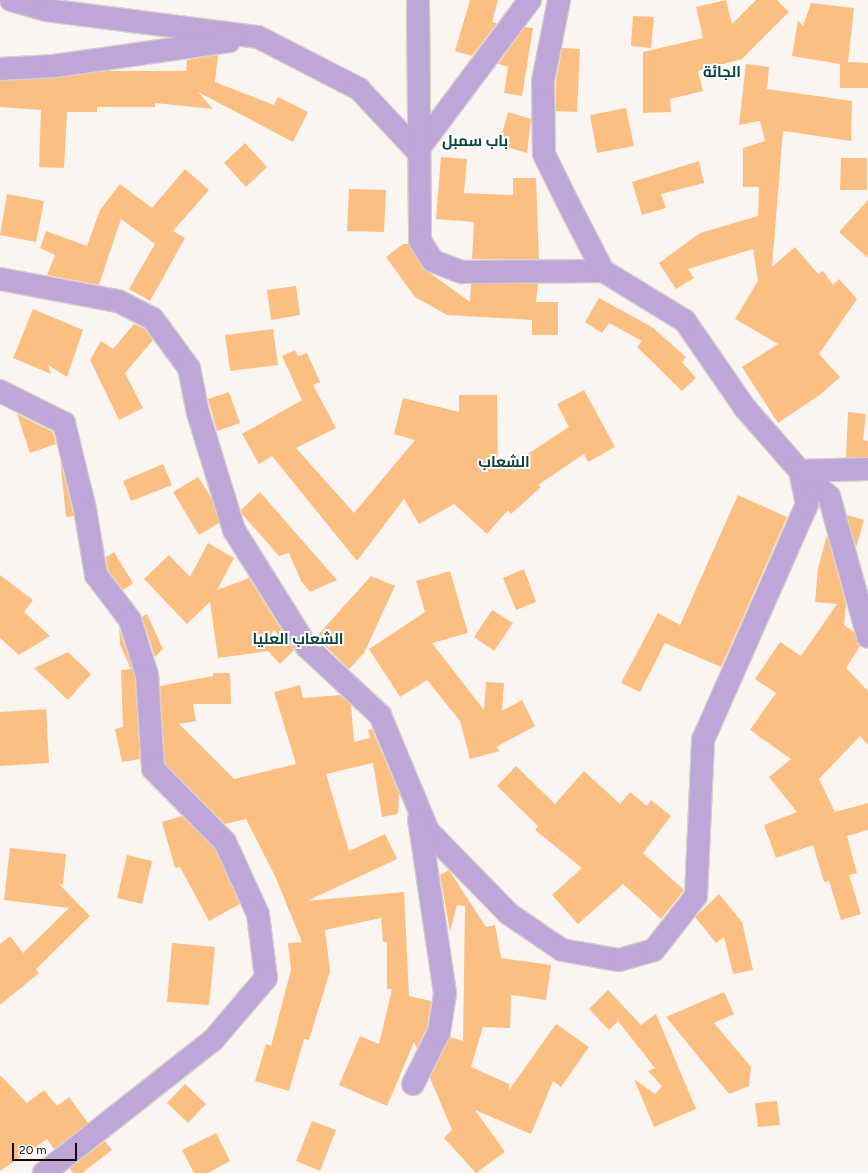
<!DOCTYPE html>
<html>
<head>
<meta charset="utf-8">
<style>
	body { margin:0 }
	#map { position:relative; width:868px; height:1173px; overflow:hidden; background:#fbf5f2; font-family:Figtree,Cairo,sans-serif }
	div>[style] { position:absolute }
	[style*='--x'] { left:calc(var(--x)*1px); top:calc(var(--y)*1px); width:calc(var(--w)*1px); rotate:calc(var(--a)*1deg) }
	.building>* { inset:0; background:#fcbf82 }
	.roads { filter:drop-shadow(1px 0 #d6d0cc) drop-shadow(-1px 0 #d6d0cc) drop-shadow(0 1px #d6d0cc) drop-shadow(0 -1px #d6d0cc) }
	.minor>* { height:22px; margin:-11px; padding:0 11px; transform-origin:11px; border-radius:11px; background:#bea6d8 }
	span { translate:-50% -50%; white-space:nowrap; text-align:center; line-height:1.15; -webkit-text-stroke:4px #fff; paint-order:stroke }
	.district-label { font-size:15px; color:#05453e; font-weight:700 }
	.scale { position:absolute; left:12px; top:1143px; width:65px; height:18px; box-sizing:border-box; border:2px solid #140b07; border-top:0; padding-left:5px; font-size:12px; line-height:14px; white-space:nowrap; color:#140b07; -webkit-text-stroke:3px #fff; paint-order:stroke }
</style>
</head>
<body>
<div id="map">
	<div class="building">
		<i style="clip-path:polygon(470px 0,498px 0,492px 22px,497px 23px,472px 56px,455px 51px)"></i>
		<i style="clip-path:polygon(726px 0,732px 24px,756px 0,777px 0,789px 12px,742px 59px,698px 71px,703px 91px,670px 99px,671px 112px,643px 113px,643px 52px,703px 38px,696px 7px)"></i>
		<i style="clip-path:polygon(811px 3px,854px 8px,848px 62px,868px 63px,868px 88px,840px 88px,840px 64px,792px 56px,798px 20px,803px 26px)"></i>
		<i style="clip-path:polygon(633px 16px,654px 17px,651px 48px,631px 46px)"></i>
		<i style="clip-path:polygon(525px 27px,533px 28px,522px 96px,504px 93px,508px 67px,498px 64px)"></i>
		<i style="clip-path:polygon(562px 48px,580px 49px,577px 112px,556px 111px,556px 82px)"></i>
		<i style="clip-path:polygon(218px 55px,215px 82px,274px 105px,278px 97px,308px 112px,293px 142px,198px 92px,213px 109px,155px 103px,155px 107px,97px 107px,97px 112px,67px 112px,64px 168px,39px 167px,41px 110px,0 107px,0 81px,108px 71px,186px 71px,187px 60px)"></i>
		<i style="clip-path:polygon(746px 64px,769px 67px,767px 89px,852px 101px,851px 141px,783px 131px,772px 267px,795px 247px,818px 274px,823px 271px,833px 285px,839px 279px,857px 299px,819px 354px,840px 377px,821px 394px,778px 423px,742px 367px,778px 344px,735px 319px,758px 281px,753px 249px,688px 269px,694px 278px,676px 289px,659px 263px,700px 233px,758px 216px,759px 187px,743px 187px,743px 148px,765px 141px,760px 121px,739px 125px)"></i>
		<i style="clip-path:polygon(626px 108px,634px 146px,597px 153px,590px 115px)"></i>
		<i style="clip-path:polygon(508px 112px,531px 119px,527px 153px,499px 145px)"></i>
		<i style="clip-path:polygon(245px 143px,267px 167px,246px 187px,224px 163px)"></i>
		<i style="clip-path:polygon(441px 157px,467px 159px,464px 193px,513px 195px,513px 178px,536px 178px,539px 259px,472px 259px,474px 222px,436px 219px)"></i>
		<i style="clip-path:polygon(841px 158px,867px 158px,867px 190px,840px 190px)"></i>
		<i style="clip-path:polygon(699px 161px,704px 183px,661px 194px,666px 208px,642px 215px,632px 182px)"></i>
		<i style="clip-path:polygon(185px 169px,209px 190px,173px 231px,185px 238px,150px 301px,129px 289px,155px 244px,121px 219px,99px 285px,47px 275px,55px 255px,40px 248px,46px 231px,87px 246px,100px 210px,120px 184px,152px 208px)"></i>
		<i style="clip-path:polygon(349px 189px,386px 190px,384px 232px,347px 231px)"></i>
		<i style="clip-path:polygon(7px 194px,44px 201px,36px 242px,0 235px)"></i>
		<i style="clip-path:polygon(868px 200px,868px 258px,839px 232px)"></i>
		<i style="clip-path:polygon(403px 244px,408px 244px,423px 268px,470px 302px,471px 284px,538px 284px,536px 302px,558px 302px,558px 335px,532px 335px,532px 320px,447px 315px,415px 297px,386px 257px)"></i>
		<i style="clip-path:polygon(296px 286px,300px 315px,271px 320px,267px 290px)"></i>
		<i style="clip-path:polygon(599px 298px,652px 327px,686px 357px,682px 362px,696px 378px,682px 391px,637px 347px,642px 341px,609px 323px,602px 333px,585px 322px)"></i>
		<i style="clip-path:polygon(33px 309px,83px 330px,67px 377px,48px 365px,51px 374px,13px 358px)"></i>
		<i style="clip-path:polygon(134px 324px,145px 329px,153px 340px,125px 373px,143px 408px,119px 420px,90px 360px,101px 341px,113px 349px)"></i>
		<i style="clip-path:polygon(273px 329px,278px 365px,230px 371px,225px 335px)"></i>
		<i style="clip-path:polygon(295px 350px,298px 356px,307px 353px,320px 382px,313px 385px,336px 428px,296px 448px,354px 513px,415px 440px,394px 434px,403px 398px,459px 412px,459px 395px,497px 395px,498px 469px,513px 456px,517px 461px,569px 427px,557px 404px,584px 390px,615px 447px,588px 462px,584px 454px,538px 485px,541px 487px,511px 514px,508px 510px,487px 534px,454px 504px,419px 524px,404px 499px,357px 561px,272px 456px,259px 464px,242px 434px,302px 400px,282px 356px)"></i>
		<i style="clip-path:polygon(229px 392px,240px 423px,217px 431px,208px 399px)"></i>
		<i style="clip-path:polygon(848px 412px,866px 414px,863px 440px,868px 441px,868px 457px,846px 457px)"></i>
		<i style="clip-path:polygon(17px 414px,53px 432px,56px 444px,30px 453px)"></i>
		<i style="clip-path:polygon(60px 459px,73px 512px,74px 516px,66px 517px)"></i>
		<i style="clip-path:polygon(163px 464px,172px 485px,131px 501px,123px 481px)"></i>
		<i style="clip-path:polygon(198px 477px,212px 499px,219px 523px,199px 535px,173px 492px)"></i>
		<i style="clip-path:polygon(260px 492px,301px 539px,337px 580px,310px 592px,301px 581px,289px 553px,279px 556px,242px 514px,241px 510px)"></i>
		<i style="clip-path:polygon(738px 495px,787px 517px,721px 667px,665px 643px,640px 692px,621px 683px,658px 613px,680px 625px)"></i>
		<i style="clip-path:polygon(847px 515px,864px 520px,856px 548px)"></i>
		<i style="clip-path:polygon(827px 535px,846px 604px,844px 625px,854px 632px,860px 646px,846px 668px,868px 691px,868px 745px,860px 736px,819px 779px,835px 812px,868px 803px,868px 830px,847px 836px,857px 873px,849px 875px,861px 914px,841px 920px,829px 881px,824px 882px,813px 845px,776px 858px,764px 825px,797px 812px,769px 777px,791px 759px,750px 730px,776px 693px,755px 679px,780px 642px,801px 656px,837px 604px,815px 602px,818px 568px)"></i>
		<i style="clip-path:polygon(208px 543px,234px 558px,217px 590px,249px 578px,294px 650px,280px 664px,268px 651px,218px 658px,210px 602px,187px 624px,144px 579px,169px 555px,190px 577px)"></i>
		<i style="clip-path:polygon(114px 552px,133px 583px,123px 590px,108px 570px,106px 557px)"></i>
		<i style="clip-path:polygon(524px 569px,536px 602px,516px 610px,503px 578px)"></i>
		<i style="clip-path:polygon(450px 571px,468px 633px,432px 643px,484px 710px,486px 682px,504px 683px,502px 711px,522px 700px,535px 726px,496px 747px,500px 751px,470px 759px,460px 721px,427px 680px,400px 697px,369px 649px,425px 612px,416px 581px)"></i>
		<i style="clip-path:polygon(0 575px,33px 600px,24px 612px,50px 636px,19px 655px,0 638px)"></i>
		<i style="clip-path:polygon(371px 576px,395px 586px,364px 653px,349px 669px,316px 637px)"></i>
		<i style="clip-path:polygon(492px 610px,513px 623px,494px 651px,474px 637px)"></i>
		<i style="clip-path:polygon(147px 614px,163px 649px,155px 657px,142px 617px)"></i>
		<i style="clip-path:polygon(119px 627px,135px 677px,140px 759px,122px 762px,115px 729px,123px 727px,121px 670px,131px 669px,120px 645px)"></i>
		<i style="clip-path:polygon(68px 652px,91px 674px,68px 700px,34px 668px)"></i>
		<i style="clip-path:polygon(213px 673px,230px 673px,231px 704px,193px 704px,196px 721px,179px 724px,234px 779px,296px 764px,274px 692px,300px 685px,303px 698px,340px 695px,351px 705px,354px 742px,370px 738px,368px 730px,372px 729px,399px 793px,398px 814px,382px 817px,373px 763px,326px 774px,349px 851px,385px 834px,397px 859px,307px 901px,404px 892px,409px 996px,431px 1001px,427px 1028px,417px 1048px,414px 1042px,387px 1106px,339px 1085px,360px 1036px,379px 1044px,392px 989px,387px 989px,387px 942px,383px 942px,381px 918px,325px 930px,330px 971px,309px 1040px,304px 1039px,289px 1091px,255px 1081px,266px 1044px,271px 1046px,291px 970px,288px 943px,302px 942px,275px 876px,246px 819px,225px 824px,165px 764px,160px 686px,213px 676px)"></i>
		<i style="clip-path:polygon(46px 709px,49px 763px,0 766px,0 712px)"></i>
		<i style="clip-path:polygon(516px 766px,555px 804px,584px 771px,620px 804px,630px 792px,647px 806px,651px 800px,671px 816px,643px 853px,684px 890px,661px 919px,623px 884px,578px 924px,552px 895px,582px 868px,535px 830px,538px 826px,497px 786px)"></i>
		<i style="clip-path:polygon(182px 816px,215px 849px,240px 904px,209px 921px,180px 867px,175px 868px,162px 822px)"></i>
		<i style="clip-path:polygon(10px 848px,66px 854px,63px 885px,59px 884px,90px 916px,36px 969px,39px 973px,0 1005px,0 944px,10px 936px,23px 953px,69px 908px,4px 900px)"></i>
		<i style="clip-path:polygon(127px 855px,152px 861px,142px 904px,117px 898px)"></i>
		<i style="clip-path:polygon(449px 870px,486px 927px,495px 925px,501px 958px,551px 965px,546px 1000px,511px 995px,510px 1028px,483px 1027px,471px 1067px,509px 1084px,509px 1090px,556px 1024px,589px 1047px,561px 1087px,553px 1081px,531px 1134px,475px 1110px,505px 1152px,476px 1173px,444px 1138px,452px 1130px,430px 1078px,450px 1037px,463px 1041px,465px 906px,457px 905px,450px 932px,440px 875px)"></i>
		<i style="clip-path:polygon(719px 894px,742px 922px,753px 970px,733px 974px,724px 937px,716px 943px,695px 917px)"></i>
		<i style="clip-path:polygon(172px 943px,215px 947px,209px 1005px,167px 1002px)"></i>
		<i style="clip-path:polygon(608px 990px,641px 1025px,656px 1014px,696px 1109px,654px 1127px,634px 1079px,655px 1094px,662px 1086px,648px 1071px,655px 1068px,618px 1021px,609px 1030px,589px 1009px)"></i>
		<i style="clip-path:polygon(724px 992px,734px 1014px,714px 1023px,751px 1067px,749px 1086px,729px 1094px,666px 1017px)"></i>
		<i style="clip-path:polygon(0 1075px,27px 1103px,44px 1090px,57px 1106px,69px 1097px,88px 1123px,54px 1149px,47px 1139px,0 1171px)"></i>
		<i style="clip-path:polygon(185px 1084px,206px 1104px,188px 1123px,167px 1103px)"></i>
		<i style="clip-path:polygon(777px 1101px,780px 1125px,758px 1127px,755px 1103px)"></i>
		<i style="clip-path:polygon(312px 1121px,336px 1130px,320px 1171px,296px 1161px)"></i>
		<i style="clip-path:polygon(216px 1133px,230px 1161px,208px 1173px,194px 1173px,182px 1150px)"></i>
		<i style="clip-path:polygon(105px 1141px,112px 1150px,82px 1173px,73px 1173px,70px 1168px)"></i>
	</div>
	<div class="roads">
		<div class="minor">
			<i style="--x:11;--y:0;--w:36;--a:16"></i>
			<i style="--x:46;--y:10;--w:214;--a:7.3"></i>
			<i style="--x:258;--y:37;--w:114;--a:27.2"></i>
			<i style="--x:359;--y:89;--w:85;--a:46.9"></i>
			<i style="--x:417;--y:151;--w:189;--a:-53.2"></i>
			<i style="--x:418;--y:0;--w:241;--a:89.5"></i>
			<i style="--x:420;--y:241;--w:24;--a:57"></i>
			<i style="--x:433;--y:261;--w:31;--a:21"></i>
			<i style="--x:462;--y:272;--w:141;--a:-0.4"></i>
			<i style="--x:0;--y:69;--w:54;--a:-3.2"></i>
			<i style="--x:54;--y:66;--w:177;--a:-8.1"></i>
			<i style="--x:0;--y:279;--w:120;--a:10.6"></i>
			<i style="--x:118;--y:301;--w:39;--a:27"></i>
			<i style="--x:153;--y:319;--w:61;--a:53.7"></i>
			<i style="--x:189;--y:368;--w:46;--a:78.7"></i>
			<i style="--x:198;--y:413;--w:122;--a:72.9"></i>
			<i style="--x:234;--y:530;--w:138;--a:58"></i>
			<i style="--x:307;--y:647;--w:100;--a:43"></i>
			<i style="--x:380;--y:715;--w:126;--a:67.5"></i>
			<i style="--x:428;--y:831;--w:116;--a:45.7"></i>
			<i style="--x:509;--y:914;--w:64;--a:34.2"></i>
			<i style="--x:562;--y:950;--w:58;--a:10"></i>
			<i style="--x:619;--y:960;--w:36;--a:-16"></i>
			<i style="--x:654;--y:950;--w:68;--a:-52.1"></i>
			<i style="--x:696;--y:896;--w:156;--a:-87.4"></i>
			<i style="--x:703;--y:740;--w:258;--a:-66.2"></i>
			<i style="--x:807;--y:504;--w:34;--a:-102"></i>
			<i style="--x:800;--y:471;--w:84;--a:-131.1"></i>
			<i style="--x:745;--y:408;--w:106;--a:-124.6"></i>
			<i style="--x:685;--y:321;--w:96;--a:-148.6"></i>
			<i style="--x:603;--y:271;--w:79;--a:-117.2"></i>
			<i style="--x:567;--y:201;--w:52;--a:-116.1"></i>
			<i style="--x:544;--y:154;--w:73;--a:-90.8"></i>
			<i style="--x:543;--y:81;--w:83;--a:-78.8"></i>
			<i style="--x:0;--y:391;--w:72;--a:26.6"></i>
			<i style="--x:64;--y:423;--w:89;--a:76.3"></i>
			<i style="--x:85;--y:509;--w:67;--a:80.5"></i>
			<i style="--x:96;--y:575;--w:56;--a:52.9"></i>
			<i style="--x:130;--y:620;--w:58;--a:72.8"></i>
			<i style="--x:147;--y:675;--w:94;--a:86.3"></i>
			<i style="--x:153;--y:769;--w:103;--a:45.4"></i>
			<i style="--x:225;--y:842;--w:79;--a:65.4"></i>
			<i style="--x:258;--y:914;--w:64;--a:82.9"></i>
			<i style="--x:266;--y:978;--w:82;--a:130.5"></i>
			<i style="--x:213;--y:1040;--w:215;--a:141.8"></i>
			<i style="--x:800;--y:471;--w:38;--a:41"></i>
			<i style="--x:829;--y:496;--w:146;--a:74.5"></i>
			<i style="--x:800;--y:471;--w:68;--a:-1.7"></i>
			<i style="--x:413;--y:1084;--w:58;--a:-63.4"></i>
			<i style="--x:439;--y:1032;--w:39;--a:-81"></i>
			<i style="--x:445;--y:993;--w:176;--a:-98.5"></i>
		</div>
	</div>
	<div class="district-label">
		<span style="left:722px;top:73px">الجائة</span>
		<span style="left:475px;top:142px">باب سمبل</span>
		<span style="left:504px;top:463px">الشعاب</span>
		<span style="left:298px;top:640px">الشعاب العليا</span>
	</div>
	<div class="scale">20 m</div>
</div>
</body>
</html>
